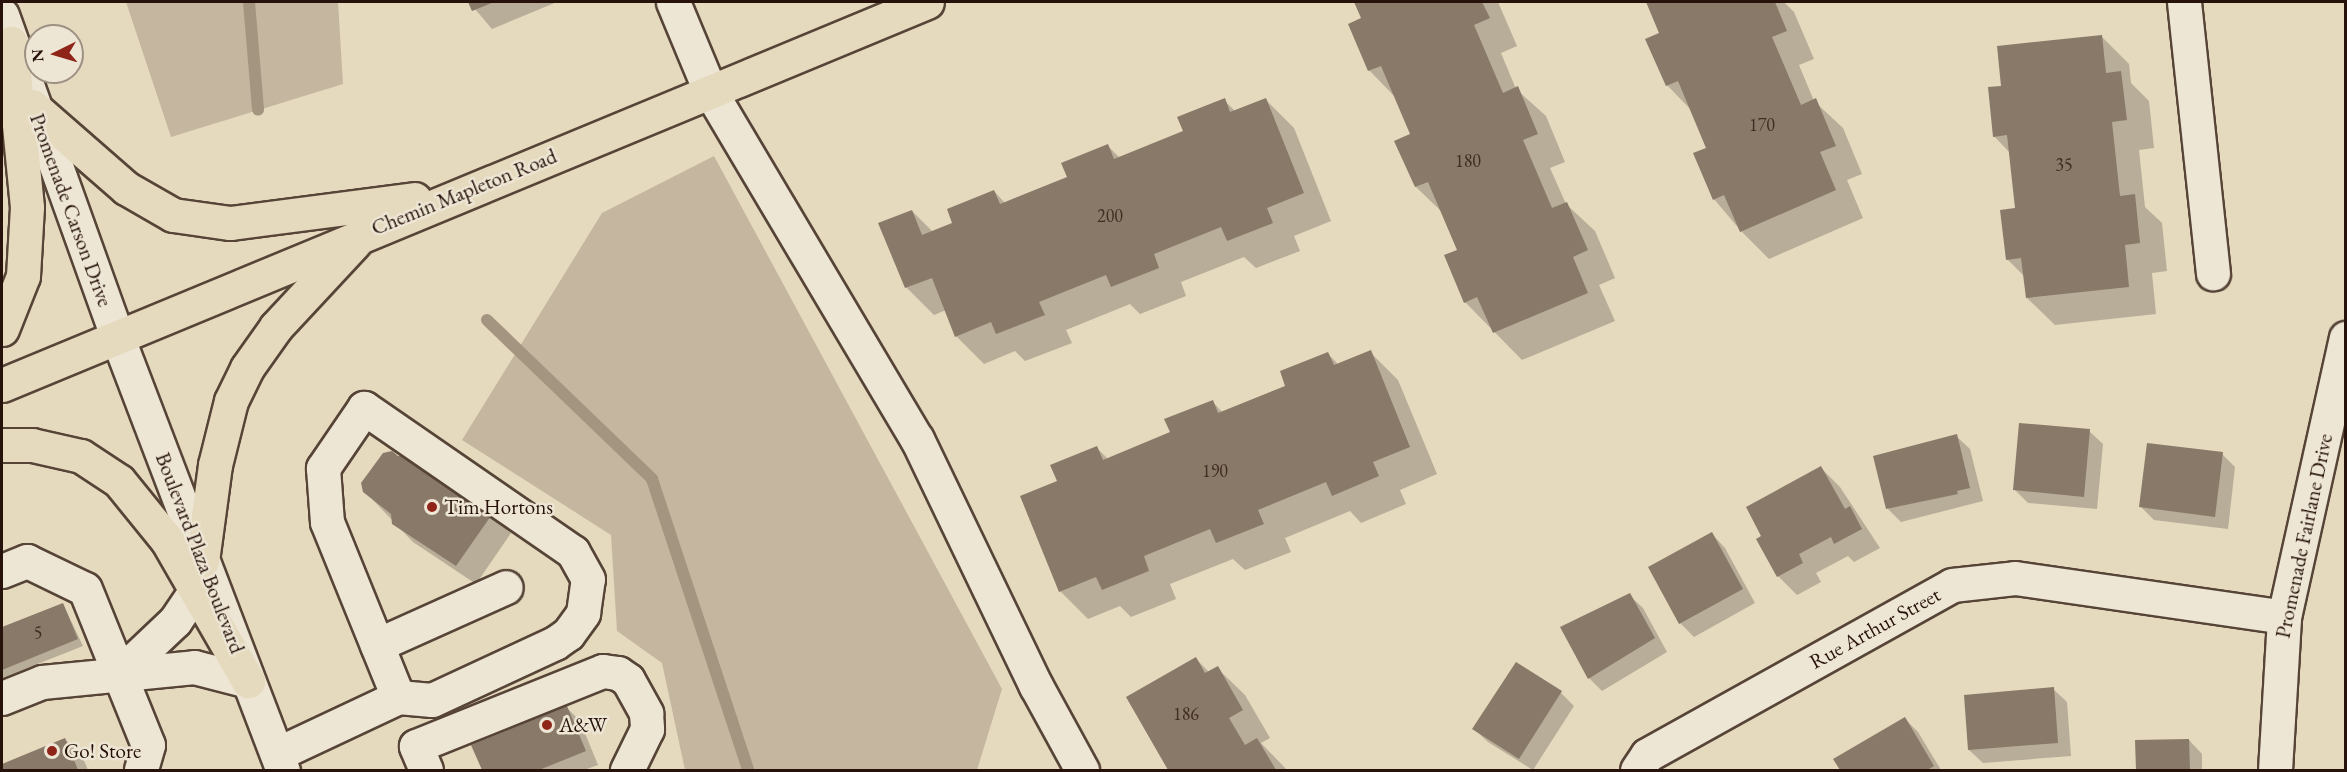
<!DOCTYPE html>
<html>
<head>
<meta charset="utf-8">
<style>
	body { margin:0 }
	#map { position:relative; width:2347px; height:772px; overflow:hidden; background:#e5d9be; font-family:"EB Garamond",serif }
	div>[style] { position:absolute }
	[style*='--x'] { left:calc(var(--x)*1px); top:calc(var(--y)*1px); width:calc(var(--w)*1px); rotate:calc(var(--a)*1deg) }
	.green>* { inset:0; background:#c5b79f }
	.shadow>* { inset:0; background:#0003 }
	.stream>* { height:12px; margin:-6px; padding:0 6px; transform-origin:6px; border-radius:6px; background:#a49581 }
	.building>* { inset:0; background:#897968 }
	.roads { filter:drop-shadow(2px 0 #564437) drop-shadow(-2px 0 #564437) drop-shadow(0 2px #564437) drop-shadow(0 -2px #564437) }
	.minor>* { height:33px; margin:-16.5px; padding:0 16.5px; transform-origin:16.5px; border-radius:16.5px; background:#eee6d5 }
	.major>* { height:33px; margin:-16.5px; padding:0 16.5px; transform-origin:16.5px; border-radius:16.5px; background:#e5d9be }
	.dots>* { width:16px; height:16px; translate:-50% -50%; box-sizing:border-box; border:3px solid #eee6d5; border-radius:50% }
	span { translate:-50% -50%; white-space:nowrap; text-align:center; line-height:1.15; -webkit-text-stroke:5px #eee6d5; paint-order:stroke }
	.number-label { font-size:18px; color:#3f2c22 }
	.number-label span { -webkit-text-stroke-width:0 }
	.street-label { font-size:21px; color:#26120a }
	.poi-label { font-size:21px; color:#26120a }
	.left { translate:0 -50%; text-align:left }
	.frame { position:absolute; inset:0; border:3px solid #26120a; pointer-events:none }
	.north { position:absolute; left:24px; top:24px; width:60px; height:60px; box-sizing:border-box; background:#eee6d5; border:2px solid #9e9184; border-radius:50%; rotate:265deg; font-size:16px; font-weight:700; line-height:24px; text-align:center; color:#26120a }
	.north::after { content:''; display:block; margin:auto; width:21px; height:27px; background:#8f2418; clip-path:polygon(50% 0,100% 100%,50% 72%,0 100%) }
</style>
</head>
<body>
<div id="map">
	<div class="green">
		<i style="clip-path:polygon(126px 2px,338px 2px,343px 84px,171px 137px)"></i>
		<i style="clip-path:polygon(714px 156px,1002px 689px,977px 770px,685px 770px,662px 663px,617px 631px,611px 535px,462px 440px,602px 213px)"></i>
	</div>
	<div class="shadow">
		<i style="clip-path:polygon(469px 2px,557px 2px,492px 29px)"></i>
		<i style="clip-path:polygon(1355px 2px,1498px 2px,1517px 46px,1501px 53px,1516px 89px,1546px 116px,1565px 162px,1550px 168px,1566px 204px,1595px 231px,1615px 278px,1599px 285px,1615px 321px,1522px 360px,1465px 302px,1459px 250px,1443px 213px,1416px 187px,1396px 141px,1412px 135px,1396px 98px,1369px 70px,1363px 19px)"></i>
		<i style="clip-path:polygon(1647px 2px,1784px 2px,1794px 12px,1814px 59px,1799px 65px,1814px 101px,1843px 128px,1862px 174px,1847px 180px,1863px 218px,1769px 259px,1741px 231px,1714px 199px,1708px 148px,1692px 111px,1667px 85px,1661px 33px)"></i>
		<i style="clip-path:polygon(2101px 36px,2129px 64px,2131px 83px,2149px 101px,2154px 148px,2139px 150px,2145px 207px,2162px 223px,2167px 271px,2152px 273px,2156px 314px,2055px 325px,2027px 298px,2025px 277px,2007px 259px,2017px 209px,2010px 153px,1994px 136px,2003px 87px)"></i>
		<i style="clip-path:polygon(1224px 100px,1236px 112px,1266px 100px,1294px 128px,1331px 221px,1294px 236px,1300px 251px,1256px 268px,1244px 257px,1181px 282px,1186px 296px,1140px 314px,1130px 304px,1066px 330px,1072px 343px,1025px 361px,1015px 351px,984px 364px,956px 336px,946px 310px,934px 315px,906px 287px,912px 211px,933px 232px,954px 224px,994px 191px,1005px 203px,1069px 177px,1108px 146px,1120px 158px,1185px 132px)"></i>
		<i style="clip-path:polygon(1370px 352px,1398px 380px,1437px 474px,1400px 490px,1406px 504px,1361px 523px,1350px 511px,1285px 538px,1291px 552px,1245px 570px,1233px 559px,1170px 584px,1176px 599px,1131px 617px,1120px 606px,1088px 619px,1060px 591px,1059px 482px,1097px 448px,1108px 459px,1172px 433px,1212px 401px,1223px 413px,1287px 387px,1328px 354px,1339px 365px)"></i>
		<i style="clip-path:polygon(2089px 431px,2103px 444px,2097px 509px,2028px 503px,2015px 490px)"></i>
		<i style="clip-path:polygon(1956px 436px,1970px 449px,1983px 501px,1901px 522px,1888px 509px)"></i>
		<i style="clip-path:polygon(2222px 454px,2235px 467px,2228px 529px,2154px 520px,2141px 507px)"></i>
		<i style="clip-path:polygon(1821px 468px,1840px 487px,1880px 548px,1854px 562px,1848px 556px,1816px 573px,1821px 582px,1797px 595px,1778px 576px)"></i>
		<i style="clip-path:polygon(372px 499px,492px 514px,511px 533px,476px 584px,413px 542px)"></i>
		<i style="clip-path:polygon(1712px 534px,1725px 548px,1755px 603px,1694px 637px,1680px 623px,1650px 568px)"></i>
		<i style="clip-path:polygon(1629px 595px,1643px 608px,1667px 652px,1602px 691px,1589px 678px)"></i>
		<i style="clip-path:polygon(63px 604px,83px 646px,2px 678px,2px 629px)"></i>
		<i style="clip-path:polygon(1196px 659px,1209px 672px,1217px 668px,1245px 695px,1270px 738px,1261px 743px,1287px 770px,1169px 770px,1128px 698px)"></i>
		<i style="clip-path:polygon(2053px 689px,2067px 702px,2071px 756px,1983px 763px,1969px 750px)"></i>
		<i style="clip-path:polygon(1561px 693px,1574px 706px,1533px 770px,1488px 742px,1474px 729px)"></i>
		<i style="clip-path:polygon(567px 708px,580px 721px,598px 765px,584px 770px,483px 770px,473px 745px)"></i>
		<i style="clip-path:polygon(1905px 719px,1918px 732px,1941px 770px,1841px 770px,1835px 759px)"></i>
		<i style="clip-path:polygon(65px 739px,83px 758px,88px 770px,2px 770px,2px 765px)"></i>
		<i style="clip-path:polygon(2189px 740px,2202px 754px,2202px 770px,2138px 770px,2137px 742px)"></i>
	</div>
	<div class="stream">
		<i style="--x:249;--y:2;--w:108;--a:85.2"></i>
		<i style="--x:487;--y:320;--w:229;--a:43.9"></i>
		<i style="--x:652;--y:479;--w:306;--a:71.7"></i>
	</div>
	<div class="building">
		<i style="clip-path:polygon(468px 2px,494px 2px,472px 11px)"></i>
		<i style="clip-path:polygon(1354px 2px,1482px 2px,1490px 18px,1474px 25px,1503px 93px,1518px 86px,1538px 134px,1523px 140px,1552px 208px,1567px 202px,1588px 250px,1573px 257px,1588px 293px,1493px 333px,1477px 297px,1464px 303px,1444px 255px,1457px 250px,1428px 182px,1415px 187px,1394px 141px,1410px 134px,1381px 66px,1368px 71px,1348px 24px,1361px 18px)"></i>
		<i style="clip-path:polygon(1646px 2px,1775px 2px,1787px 31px,1772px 37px,1801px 105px,1816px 98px,1836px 146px,1820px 152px,1836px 190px,1740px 232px,1724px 195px,1713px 200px,1693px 153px,1706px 148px,1678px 81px,1666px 86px,1645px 39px,1659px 33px)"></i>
		<i style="clip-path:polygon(2102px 35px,2106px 73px,2121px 71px,2127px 120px,2112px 122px,2120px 196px,2135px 194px,2140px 243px,2125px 245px,2129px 287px,2026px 298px,2021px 258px,2006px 260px,2000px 210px,2015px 208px,2007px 135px,1993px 137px,1988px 87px,2001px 86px,1997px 46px)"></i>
		<i style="clip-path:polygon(1225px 98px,1230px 112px,1266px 98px,1304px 193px,1267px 208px,1273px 223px,1227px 241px,1221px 227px,1154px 254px,1159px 268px,1111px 287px,1106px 275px,1039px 302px,1045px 315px,996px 334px,991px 322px,955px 337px,932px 278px,905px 288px,878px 223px,912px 210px,922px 235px,952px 223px,947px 209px,994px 190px,1000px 204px,1067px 177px,1061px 163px,1108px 144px,1114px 159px,1183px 131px,1177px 117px)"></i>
		<i style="clip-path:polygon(1371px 350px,1410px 447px,1373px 462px,1379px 476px,1332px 496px,1326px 482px,1258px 510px,1264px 524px,1216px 543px,1210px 529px,1144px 556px,1149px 571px,1102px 590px,1096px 577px,1059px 592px,1020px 496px,1057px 481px,1050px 465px,1097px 446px,1103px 460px,1170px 432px,1164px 419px,1213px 400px,1218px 413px,1285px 386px,1280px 371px,1328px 352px,1334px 365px)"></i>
		<i style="clip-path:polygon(2019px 423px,2090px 429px,2084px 497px,2013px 490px)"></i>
		<i style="clip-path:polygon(1957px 434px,1970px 488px,1957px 491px,1958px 494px,1886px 509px,1873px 456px)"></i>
		<i style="clip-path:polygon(2147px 443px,2223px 452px,2215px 517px,2139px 507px)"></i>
		<i style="clip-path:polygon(392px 451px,398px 456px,409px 454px,493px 513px,456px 566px,392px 524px,391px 514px,363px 492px,361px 483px,383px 453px)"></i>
		<i style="clip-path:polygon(1821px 466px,1845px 509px,1850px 506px,1862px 529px,1834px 544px,1831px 537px,1799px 554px,1803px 563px,1777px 577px,1756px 539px,1761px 536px,1746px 507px)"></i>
		<i style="clip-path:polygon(1712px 532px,1743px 589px,1679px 624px,1648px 567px)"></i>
		<i style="clip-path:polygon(1630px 593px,1655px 638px,1588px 679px,1560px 627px)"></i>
		<i style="clip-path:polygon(63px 603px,78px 639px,2px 670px,2px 627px)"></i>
		<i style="clip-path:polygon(1196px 657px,1205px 673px,1218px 666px,1243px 710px,1229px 718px,1245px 745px,1257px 738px,1276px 770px,1168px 770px,1126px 697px)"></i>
		<i style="clip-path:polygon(1516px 662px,1562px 691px,1519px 759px,1472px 729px)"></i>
		<i style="clip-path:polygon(2054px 687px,2058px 743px,1968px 750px,1964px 695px)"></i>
		<i style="clip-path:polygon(567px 706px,586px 751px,539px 770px,482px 770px,471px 745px)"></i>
		<i style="clip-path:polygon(1905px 717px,1934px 766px,1927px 770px,1840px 770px,1833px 759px)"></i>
		<i style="clip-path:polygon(65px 738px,78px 770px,2px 770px,2px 764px)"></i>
		<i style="clip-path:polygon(2189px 739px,2190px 770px,2136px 770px,2135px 740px)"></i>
	</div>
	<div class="roads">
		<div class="minor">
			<i style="--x:673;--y:2;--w:96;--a:67.4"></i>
			<i style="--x:710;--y:91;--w:405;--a:59.3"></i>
			<i style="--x:917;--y:439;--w:274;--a:64.3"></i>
			<i style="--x:1036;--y:686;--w:96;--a:61.3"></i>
			<i style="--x:2184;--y:2;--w:273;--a:83.9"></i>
			<i style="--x:2;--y:15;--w:341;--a:70.3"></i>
			<i style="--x:117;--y:336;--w:465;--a:69.1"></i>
			<i style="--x:2;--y:571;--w:27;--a:-22"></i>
			<i style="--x:27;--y:561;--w:64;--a:25.8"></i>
			<i style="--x:85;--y:589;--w:168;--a:68"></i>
			<i style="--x:148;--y:745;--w:26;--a:106"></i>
			<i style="--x:377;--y:645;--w:141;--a:-24.2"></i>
			<i style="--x:119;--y:674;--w:77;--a:-43.4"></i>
			<i style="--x:175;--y:621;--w:36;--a:-56"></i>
			<i style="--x:2;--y:698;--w:43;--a:-21.8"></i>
			<i style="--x:42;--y:682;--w:153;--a:-5.6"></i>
			<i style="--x:194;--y:667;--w:56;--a:14.5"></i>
			<i style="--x:277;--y:754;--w:134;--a:-25.2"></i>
			<i style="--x:398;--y:697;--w:34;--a:5"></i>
			<i style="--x:432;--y:700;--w:136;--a:-24.9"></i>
			<i style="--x:555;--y:643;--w:16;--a:-35"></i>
			<i style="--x:568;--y:634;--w:26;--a:-54"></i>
			<i style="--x:583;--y:613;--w:34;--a:-82"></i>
			<i style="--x:588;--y:579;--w:31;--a:-119"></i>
			<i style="--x:573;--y:552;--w:254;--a:-145.4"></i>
			<i style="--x:364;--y:408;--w:73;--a:124.3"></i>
			<i style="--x:323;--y:468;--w:54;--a:85.8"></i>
			<i style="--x:327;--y:522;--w:189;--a:67.9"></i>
			<i style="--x:426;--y:770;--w:26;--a:-113"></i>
			<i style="--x:416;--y:746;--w:201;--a:-21.9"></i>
			<i style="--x:603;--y:671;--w:15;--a:8"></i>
			<i style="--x:618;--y:673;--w:12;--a:35"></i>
			<i style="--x:628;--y:680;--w:38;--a:61"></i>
			<i style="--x:646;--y:713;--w:16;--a:86"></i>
			<i style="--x:647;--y:729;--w:46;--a:116"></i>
			<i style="--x:1637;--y:770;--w:18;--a:-56"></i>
			<i style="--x:1647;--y:755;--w:349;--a:-29.1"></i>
			<i style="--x:1952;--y:585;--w:63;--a:-6.3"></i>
			<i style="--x:2015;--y:578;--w:272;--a:8.2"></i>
			<i style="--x:2275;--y:770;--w:153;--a:-86.6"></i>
			<i style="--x:2284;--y:617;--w:286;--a:-77.5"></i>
		</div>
		<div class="major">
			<i style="--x:32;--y:106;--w:125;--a:41.1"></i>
			<i style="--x:126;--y:188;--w:54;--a:29.9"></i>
			<i style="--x:173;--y:215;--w:58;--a:8"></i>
			<i style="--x:230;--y:223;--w:186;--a:-7.4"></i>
			<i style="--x:2;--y:329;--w:57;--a:-68.4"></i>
			<i style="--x:23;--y:276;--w:69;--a:-86.7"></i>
			<i style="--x:27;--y:207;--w:165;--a:-95.6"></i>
			<i style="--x:2;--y:385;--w:1001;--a:-22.49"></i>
			<i style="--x:2;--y:445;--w:30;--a:0"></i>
			<i style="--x:32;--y:445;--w:50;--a:12.7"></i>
			<i style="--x:81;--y:456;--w:45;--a:33.3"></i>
			<i style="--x:119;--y:481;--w:76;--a:50.9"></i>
			<i style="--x:167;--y:540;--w:163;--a:60.1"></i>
			<i style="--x:202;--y:561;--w:97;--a:-82.3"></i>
			<i style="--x:215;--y:465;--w:66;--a:-76"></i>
			<i style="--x:231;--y:401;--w:37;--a:-64"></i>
			<i style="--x:247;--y:368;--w:50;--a:-54.7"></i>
			<i style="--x:276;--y:327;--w:115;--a:-47.1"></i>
		</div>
	</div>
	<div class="dots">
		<i style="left:432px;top:507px;background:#8f2418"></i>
		<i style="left:547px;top:725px;background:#8f2418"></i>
		<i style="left:52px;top:751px;background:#8f2418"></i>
	</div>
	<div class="number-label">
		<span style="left:1762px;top:125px">170</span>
		<span style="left:1468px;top:161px">180</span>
		<span style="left:2064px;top:165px">35</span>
		<span style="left:1110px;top:216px">200</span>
		<span style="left:1215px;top:471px">190</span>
		<span style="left:38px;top:633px">5</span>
		<span style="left:1186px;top:714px">186</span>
	</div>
	<div class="street-label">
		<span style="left:464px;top:192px;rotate:-22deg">Chemin Mapleton Road</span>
		<span style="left:71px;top:210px;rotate:70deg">Promenade Carson Drive</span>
		<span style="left:2304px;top:536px;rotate:-78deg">Promenade Fairlane Drive</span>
		<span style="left:200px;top:553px;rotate:69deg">Boulevard Plaza Boulevard</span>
		<span style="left:1875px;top:628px;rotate:-29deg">Rue Arthur Street</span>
	</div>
	<div class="poi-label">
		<span class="left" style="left:444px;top:507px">Tim Hortons</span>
		<span class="left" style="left:559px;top:725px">A&amp;W</span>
		<span class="left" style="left:64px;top:751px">Go! Store</span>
	</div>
	<div class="frame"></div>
	<div class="north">N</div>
</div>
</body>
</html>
